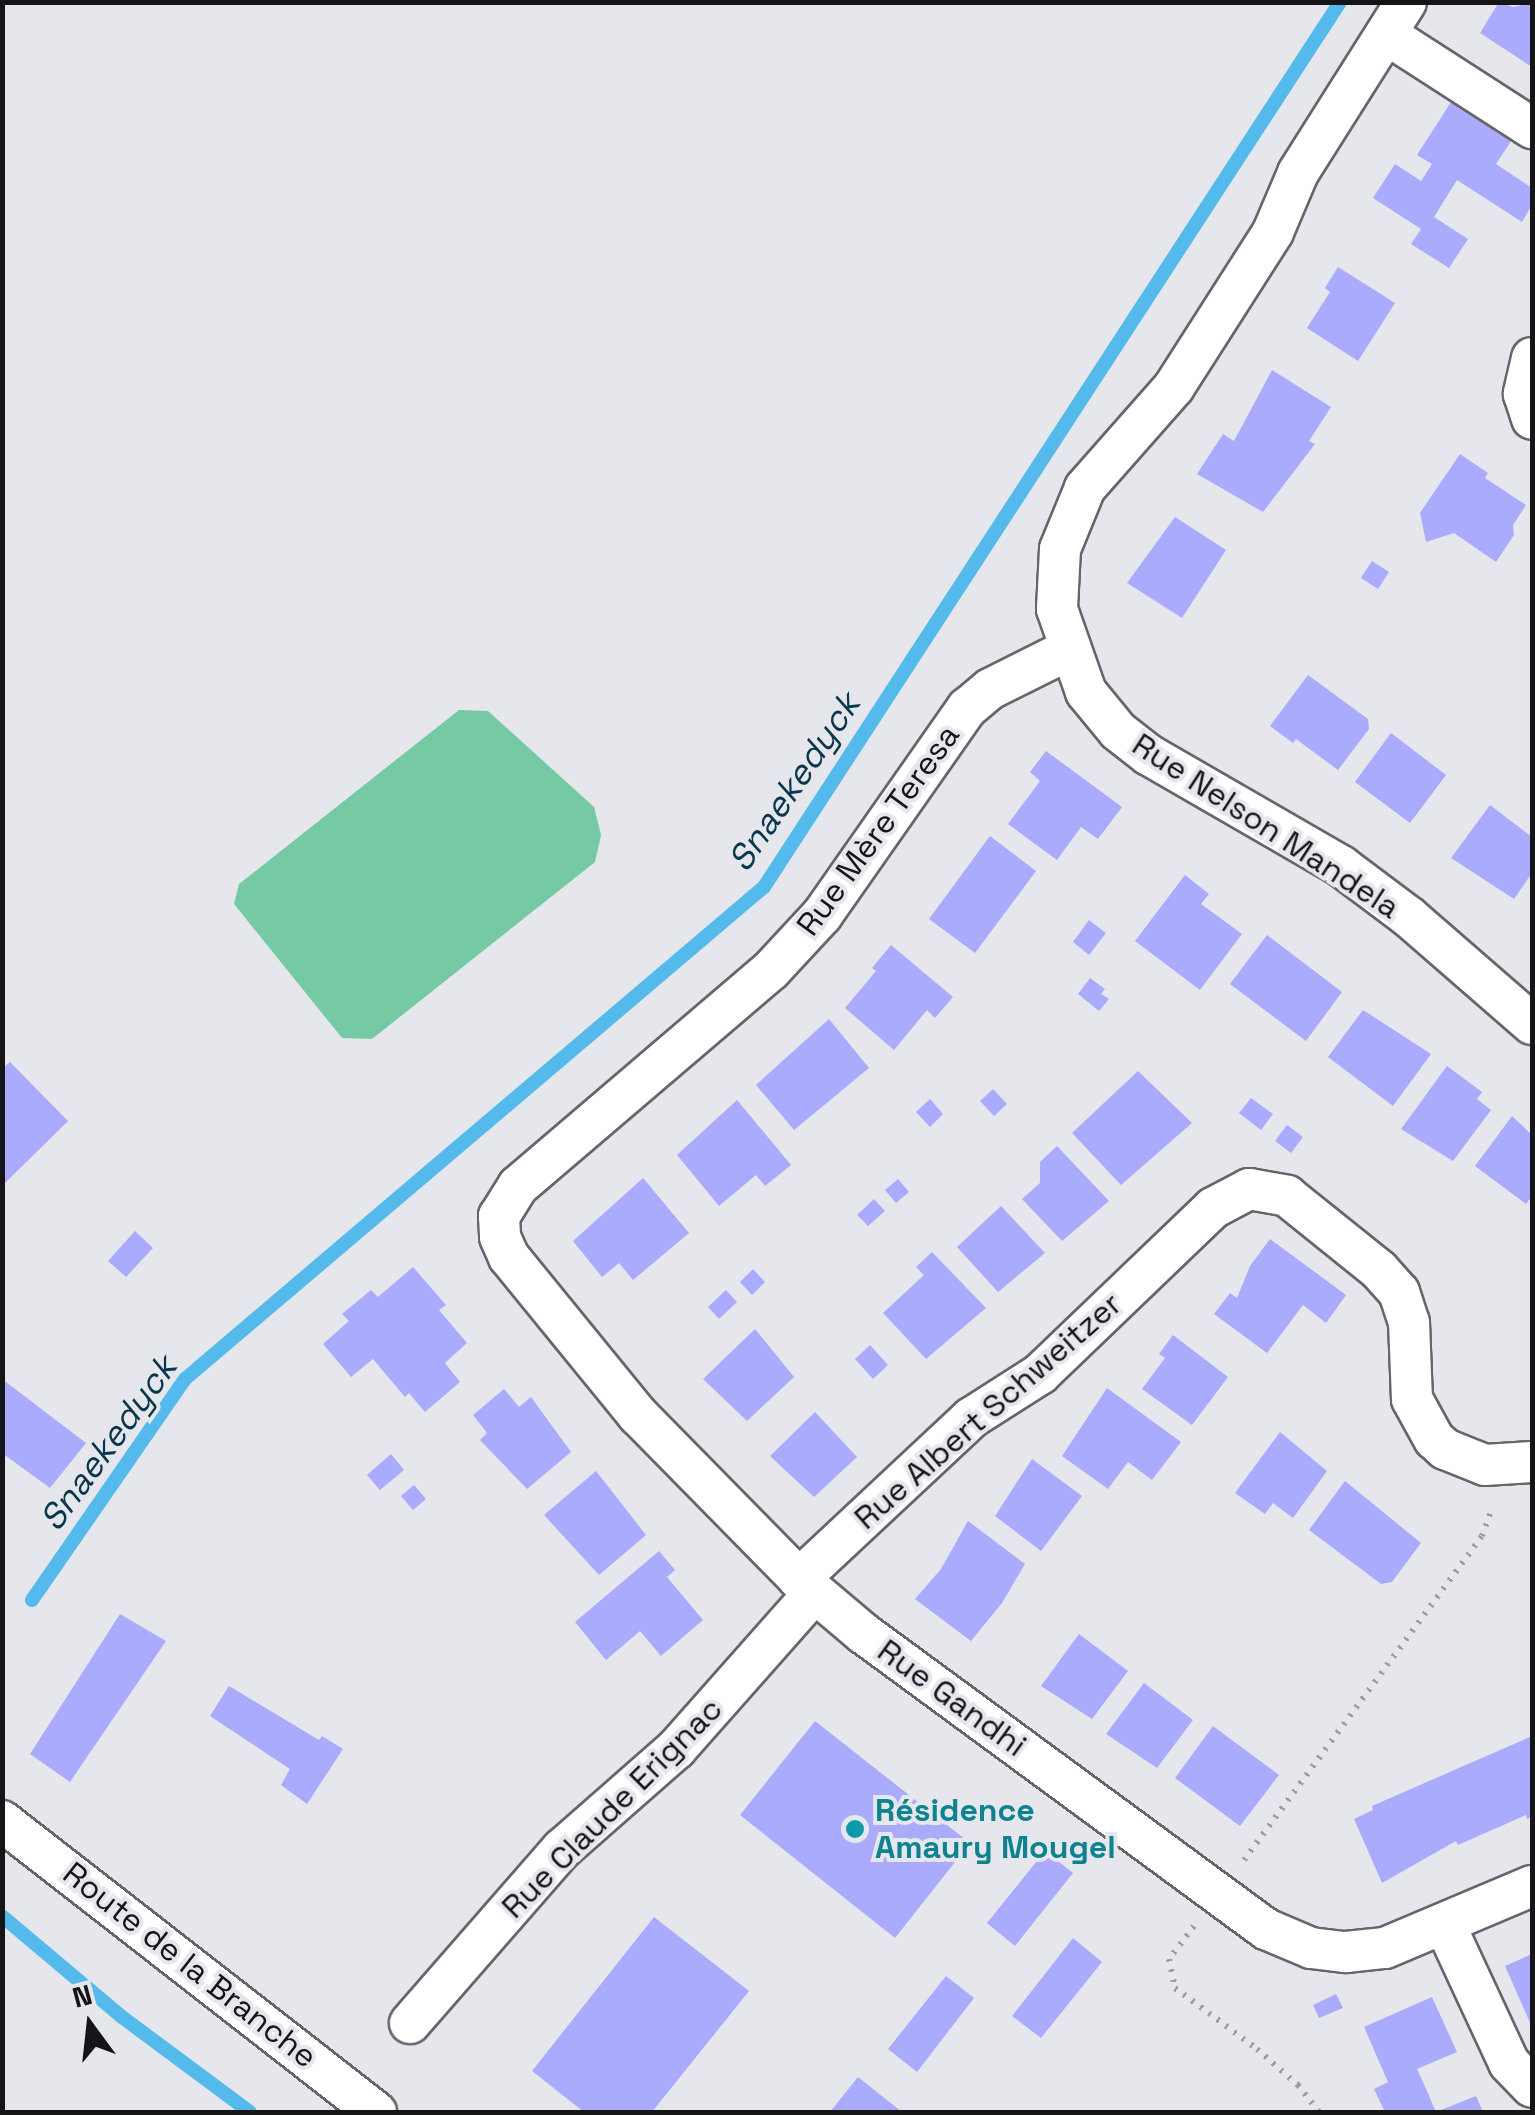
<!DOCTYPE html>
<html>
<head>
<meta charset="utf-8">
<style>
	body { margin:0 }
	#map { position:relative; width:1535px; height:2115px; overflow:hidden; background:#e6e6ed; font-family:"Space Grotesk",sans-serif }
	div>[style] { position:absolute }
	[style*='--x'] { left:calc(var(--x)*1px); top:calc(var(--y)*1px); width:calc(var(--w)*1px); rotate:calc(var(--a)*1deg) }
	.green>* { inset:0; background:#75c9a3 }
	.stream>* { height:14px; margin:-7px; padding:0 7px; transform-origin:7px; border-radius:7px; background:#54baeb }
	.building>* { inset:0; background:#ababfe }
	.path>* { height:6px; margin-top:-3px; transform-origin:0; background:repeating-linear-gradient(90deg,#9d9da2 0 2.5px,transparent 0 10.5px) }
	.roads { filter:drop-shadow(2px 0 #65666b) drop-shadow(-2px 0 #65666b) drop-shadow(0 2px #65666b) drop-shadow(0 -2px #65666b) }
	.street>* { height:40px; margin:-20px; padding:0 20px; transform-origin:20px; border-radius:20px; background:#fff }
	.dots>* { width:28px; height:28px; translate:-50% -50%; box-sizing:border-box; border:5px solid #e6e6ed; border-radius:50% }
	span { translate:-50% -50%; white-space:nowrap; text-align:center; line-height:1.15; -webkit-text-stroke:8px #e6e6ed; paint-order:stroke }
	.street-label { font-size:32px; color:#151518 }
	.culture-label { font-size:32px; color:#0d838f; font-weight:700 }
	.left { translate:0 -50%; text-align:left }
	.water-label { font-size:35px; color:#08364b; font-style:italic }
	.frame { position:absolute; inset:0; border:5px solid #151518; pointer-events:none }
	.north { position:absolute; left:40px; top:1975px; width:100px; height:100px; -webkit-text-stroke:8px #e6e6ed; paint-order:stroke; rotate:345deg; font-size:28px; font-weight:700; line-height:40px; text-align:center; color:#151518 }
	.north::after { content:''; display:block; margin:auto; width:35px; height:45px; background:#151518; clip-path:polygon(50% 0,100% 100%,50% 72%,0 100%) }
</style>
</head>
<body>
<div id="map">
	<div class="green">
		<i style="clip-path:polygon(459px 710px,488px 711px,594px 807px,601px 835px,595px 862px,372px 1039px,342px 1038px,234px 904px,239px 884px)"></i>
	</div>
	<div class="stream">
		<i style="--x:32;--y:1600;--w:269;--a:-55.3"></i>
		<i style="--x:185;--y:1379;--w:760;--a:-40.36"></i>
		<i style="--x:764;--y:887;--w:1056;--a:-56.94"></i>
		<i style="--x:2;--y:1916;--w:157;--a:40.1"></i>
		<i style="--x:122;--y:2017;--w:159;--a:36.6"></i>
	</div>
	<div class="building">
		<i style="clip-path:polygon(1499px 2px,1513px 7px,1532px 3px,1532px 67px,1480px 33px)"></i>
		<i style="clip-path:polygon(1453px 99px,1513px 138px,1496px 164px,1532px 188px,1532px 205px,1522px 222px,1457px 180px,1434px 217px,1468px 239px,1449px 268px,1411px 244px,1421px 229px,1373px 198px,1395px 164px,1421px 181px,1432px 164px,1417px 155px)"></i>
		<i style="clip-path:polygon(1338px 267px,1395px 303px,1358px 361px,1307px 328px,1330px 292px,1325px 288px)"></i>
		<i style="clip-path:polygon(1272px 370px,1331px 407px,1309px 441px,1315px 444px,1263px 512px,1197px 474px,1223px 434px,1234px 441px)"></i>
		<i style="clip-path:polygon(1460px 454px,1488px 473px,1485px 478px,1526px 505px,1513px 525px,1514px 535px,1496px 562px,1454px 533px,1426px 542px,1420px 513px)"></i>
		<i style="clip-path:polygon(1175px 517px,1226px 550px,1182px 618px,1127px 583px)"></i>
		<i style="clip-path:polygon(1372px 561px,1389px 572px,1378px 589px,1361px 578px)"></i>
		<i style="clip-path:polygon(1308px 675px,1368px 719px,1369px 729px,1338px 770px,1296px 739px,1293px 743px,1270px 726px)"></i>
		<i style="clip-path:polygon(1391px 733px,1446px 775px,1410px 823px,1355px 782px)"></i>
		<i style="clip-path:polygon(1046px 751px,1122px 807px,1098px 839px,1081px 827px,1057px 860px,1008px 824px,1040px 781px,1030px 772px)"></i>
		<i style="clip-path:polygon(1490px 805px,1532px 837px,1532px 873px,1514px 899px,1451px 858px)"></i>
		<i style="clip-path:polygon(990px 836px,1036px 871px,975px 953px,929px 919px)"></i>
		<i style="clip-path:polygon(1185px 875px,1209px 894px,1201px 904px,1242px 934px,1200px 990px,1135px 941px)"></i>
		<i style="clip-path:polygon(1089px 920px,1106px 933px,1089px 955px,1073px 942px)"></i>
		<i style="clip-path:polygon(1267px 935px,1342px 992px,1306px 1041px,1230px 984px)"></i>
		<i style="clip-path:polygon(891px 945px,953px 997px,935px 1018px,927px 1010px,894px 1050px,845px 1008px,876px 971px,872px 968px)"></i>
		<i style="clip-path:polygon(1090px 978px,1105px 989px,1101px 994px,1109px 999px,1099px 1011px,1078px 994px)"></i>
		<i style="clip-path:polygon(1363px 1010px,1431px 1054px,1393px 1106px,1328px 1057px)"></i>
		<i style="clip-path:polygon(829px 1019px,869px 1068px,794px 1130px,756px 1085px)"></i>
		<i style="clip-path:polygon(10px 1062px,68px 1121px,2px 1186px,2px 1069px)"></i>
		<i style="clip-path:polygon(1447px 1066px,1482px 1092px,1477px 1099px,1491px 1110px,1453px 1161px,1401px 1129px)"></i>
		<i style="clip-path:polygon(1138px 1071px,1192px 1123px,1121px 1185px,1072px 1133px)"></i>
		<i style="clip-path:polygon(993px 1089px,1007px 1104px,994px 1116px,980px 1101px)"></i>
		<i style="clip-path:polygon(1251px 1098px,1273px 1114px,1261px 1130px,1239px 1113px)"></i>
		<i style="clip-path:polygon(930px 1099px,943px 1114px,930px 1127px,916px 1112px)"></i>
		<i style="clip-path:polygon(737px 1100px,791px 1165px,765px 1186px,756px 1175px,719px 1206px,677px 1155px)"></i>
		<i style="clip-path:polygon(1512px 1116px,1532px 1135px,1532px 1196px,1526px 1204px,1475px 1166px)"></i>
		<i style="clip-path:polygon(1287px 1125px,1303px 1137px,1291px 1153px,1275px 1141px)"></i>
		<i style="clip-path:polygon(1057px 1146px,1109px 1201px,1062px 1241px,1022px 1199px,1040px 1183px,1040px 1162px)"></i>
		<i style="clip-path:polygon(643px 1178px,689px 1233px,633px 1280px,619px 1263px,602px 1277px,573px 1241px)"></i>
		<i style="clip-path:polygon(898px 1179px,909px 1192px,896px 1203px,885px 1190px)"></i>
		<i style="clip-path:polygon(874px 1199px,885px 1211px,868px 1226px,857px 1215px)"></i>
		<i style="clip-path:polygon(1001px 1206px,1045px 1253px,998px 1292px,957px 1247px)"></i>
		<i style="clip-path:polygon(135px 1231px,153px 1248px,126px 1277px,108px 1261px)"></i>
		<i style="clip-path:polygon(1270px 1239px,1346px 1295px,1326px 1323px,1303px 1305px,1267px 1353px,1214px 1314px,1230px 1293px,1237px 1298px,1250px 1266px)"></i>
		<i style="clip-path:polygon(932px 1252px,986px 1308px,926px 1359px,883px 1313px,924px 1275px,916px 1267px)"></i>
		<i style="clip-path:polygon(413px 1267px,446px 1305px,439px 1310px,467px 1343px,445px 1363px,460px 1382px,425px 1412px,409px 1393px,405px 1397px,373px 1359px,351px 1377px,323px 1344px,349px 1321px,342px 1314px,371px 1290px,378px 1297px)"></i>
		<i style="clip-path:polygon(753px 1269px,765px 1282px,752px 1295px,740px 1282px)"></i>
		<i style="clip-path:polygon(726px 1290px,737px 1302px,719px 1319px,708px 1307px)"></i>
		<i style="clip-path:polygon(755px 1329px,794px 1377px,747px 1421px,703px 1379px)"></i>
		<i style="clip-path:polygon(1173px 1335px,1228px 1377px,1192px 1425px,1142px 1389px,1165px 1358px,1159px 1354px)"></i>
		<i style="clip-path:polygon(870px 1345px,888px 1365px,873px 1379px,855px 1359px)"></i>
		<i style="clip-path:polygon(2px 1379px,86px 1443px,50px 1488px,2px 1453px)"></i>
		<i style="clip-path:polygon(1107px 1388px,1181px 1442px,1152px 1480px,1128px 1462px,1108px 1489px,1062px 1456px)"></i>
		<i style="clip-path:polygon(504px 1389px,519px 1407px,531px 1397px,571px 1452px,527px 1489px,480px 1440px,487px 1433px,473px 1415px)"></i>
		<i style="clip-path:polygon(815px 1412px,857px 1457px,814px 1497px,770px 1456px)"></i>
		<i style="clip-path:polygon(1280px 1432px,1327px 1471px,1293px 1518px,1273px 1503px,1265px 1514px,1235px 1493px)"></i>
		<i style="clip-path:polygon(391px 1454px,404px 1470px,380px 1490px,367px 1475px)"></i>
		<i style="clip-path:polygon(1032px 1459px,1082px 1496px,1041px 1551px,995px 1516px)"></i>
		<i style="clip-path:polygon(596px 1471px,646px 1535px,599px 1575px,544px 1515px)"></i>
		<i style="clip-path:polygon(1345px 1481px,1421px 1543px,1392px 1582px,1381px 1584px,1309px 1530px)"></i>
		<i style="clip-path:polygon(414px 1485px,426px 1499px,413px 1510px,401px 1496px)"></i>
		<i style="clip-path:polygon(968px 1521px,1025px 1564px,1002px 1603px,971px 1641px,915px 1599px,941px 1569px)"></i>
		<i style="clip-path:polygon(659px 1551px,675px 1570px,667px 1577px,703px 1620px,661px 1656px,640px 1631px,606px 1660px,575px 1622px)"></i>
		<i style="clip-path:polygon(120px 1614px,166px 1641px,70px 1782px,30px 1754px)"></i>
		<i style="clip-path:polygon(1079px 1634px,1128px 1671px,1092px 1719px,1041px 1686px)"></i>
		<i style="clip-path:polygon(1144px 1683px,1193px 1720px,1157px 1768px,1106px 1734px)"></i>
		<i style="clip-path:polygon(229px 1686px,319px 1740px,322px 1736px,343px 1749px,307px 1804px,281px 1785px,290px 1769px,210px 1716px)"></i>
		<i style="clip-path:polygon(815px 1721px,970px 1843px,895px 1938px,740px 1815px)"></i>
		<i style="clip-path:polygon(1213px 1726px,1279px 1775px,1240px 1826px,1175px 1778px)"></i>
		<i style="clip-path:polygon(1532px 1736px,1532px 1817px,1527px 1819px,1526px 1815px,1458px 1845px,1456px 1841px,1382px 1883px,1354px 1819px,1373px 1810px,1372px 1806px)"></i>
		<i style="clip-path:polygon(1045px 1851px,1073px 1873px,1015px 1946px,987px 1923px)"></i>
		<i style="clip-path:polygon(654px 1917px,749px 1991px,652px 2112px,584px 2112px,532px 2071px)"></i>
		<i style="clip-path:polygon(1073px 1938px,1102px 1962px,1041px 2038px,1012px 2016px)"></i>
		<i style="clip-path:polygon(1532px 1954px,1532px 2027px,1505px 1966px)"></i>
		<i style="clip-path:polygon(946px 1976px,974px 1998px,917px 2072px,888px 2049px)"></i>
		<i style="clip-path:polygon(1336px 1994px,1343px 2008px,1319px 2018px,1313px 2005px)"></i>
		<i style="clip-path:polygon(1432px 1997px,1457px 2052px,1417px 2069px,1427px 2091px,1436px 2112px,1476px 2096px,1483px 2112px,1385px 2112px,1374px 2089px,1388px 2082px,1364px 2027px)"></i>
		<i style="clip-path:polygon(858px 2077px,902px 2112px,830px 2112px)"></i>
	</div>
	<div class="path">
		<i style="--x:1244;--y:1860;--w:402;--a:-53.7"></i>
		<i style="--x:1482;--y:1536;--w:30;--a:-70"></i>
		<i style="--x:1194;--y:1926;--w:41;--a:127.1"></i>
		<i style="--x:1169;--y:1959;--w:30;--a:78"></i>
		<i style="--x:1175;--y:1988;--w:102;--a:36.6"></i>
		<i style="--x:1257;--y:2049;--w:55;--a:41.3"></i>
		<i style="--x:1298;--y:2085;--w:34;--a:52"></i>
	</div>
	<div class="roads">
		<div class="street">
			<i style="--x:1406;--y:2;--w:202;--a:122.3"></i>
			<i style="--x:1298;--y:173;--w:64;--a:113"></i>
			<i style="--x:1273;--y:232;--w:184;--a:122.6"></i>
			<i style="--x:1174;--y:387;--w:135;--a:131.4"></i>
			<i style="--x:1085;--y:488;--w:66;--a:112.3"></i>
			<i style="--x:1060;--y:549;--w:60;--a:92.9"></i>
			<i style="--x:1057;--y:609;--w:88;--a:70.7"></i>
			<i style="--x:1086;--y:692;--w:50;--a:50.6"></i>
			<i style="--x:1118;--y:731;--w:39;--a:38"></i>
			<i style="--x:1149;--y:755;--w:222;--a:30"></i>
			<i style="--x:1341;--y:866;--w:85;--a:36.9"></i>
			<i style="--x:1409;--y:917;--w:163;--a:41"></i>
			<i style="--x:1386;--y:34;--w:174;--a:32.8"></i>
			<i style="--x:1532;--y:358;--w:37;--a:103"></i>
			<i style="--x:1524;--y:394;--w:26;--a:72"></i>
			<i style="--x:1068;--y:650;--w:87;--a:153.4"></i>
			<i style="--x:990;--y:689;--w:30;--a:140"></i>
			<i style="--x:967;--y:708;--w:253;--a:125"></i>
			<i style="--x:822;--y:915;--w:75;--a:132.8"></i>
			<i style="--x:771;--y:970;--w:333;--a:139.5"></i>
			<i style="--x:518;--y:1186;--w:36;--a:122"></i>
			<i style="--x:499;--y:1216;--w:21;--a:87"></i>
			<i style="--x:500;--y:1237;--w:22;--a:66"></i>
			<i style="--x:509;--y:1257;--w:204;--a:50.8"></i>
			<i style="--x:638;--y:1415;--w:230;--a:45.5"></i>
			<i style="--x:799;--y:1579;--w:84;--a:40.2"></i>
			<i style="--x:863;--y:1633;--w:500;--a:36.3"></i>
			<i style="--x:1266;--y:1929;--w:49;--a:22.9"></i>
			<i style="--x:1311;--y:1948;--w:35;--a:7"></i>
			<i style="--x:1346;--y:1952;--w:39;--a:-6"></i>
			<i style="--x:1385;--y:1948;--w:160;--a:-22.9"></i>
			<i style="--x:799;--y:1579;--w:236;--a:-43.1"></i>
			<i style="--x:971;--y:1418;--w:82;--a:-32.5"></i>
			<i style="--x:1040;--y:1374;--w:240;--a:-43.8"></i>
			<i style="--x:1213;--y:1208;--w:41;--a:-27.8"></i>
			<i style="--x:1249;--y:1189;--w:39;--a:10"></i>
			<i style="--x:1287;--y:1196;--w:118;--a:38.8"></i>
			<i style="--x:1379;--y:1270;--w:30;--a:48"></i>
			<i style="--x:1399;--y:1292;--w:32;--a:72"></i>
			<i style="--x:1409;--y:1322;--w:77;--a:87.8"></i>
			<i style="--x:1412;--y:1399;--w:46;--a:61.2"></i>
			<i style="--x:1434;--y:1439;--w:15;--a:42"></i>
			<i style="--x:1445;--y:1449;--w:43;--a:21.8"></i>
			<i style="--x:1485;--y:1465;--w:47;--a:-3.7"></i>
			<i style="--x:2;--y:1821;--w:474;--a:37.9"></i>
			<i style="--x:1445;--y:1925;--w:152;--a:65.1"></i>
			<i style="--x:1509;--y:2063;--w:33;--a:46"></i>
			<i style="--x:410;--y:2023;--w:231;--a:-48.9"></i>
			<i style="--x:562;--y:1849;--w:152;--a:-41.3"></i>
			<i style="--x:676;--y:1749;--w:208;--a:-48.5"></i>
		</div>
	</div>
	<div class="dots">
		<i style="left:855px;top:1829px;background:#0f9aa8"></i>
	</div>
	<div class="street-label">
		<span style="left:1266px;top:826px;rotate:33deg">Rue Nelson Mandela</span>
		<span style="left:878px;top:830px;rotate:-54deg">Rue Mère Teresa</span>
		<span style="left:988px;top:1411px;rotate:-41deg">Rue Albert Schweitzer</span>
		<span style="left:952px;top:1698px;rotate:36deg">Rue Gandhi</span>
		<span style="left:612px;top:1808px;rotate:-45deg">Rue Claude Erignac</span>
		<span style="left:190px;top:1965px;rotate:38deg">Route de la Branche</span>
	</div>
	<div class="culture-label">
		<span class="left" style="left:875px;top:1829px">Résidence<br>Amaury Mougel</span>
	</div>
	<div class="water-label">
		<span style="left:794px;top:782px;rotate:-56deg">Snaekedyck</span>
		<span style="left:108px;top:1443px;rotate:-54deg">Snaekedyck</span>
	</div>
	<div class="frame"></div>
	<div class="north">N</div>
</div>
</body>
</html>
